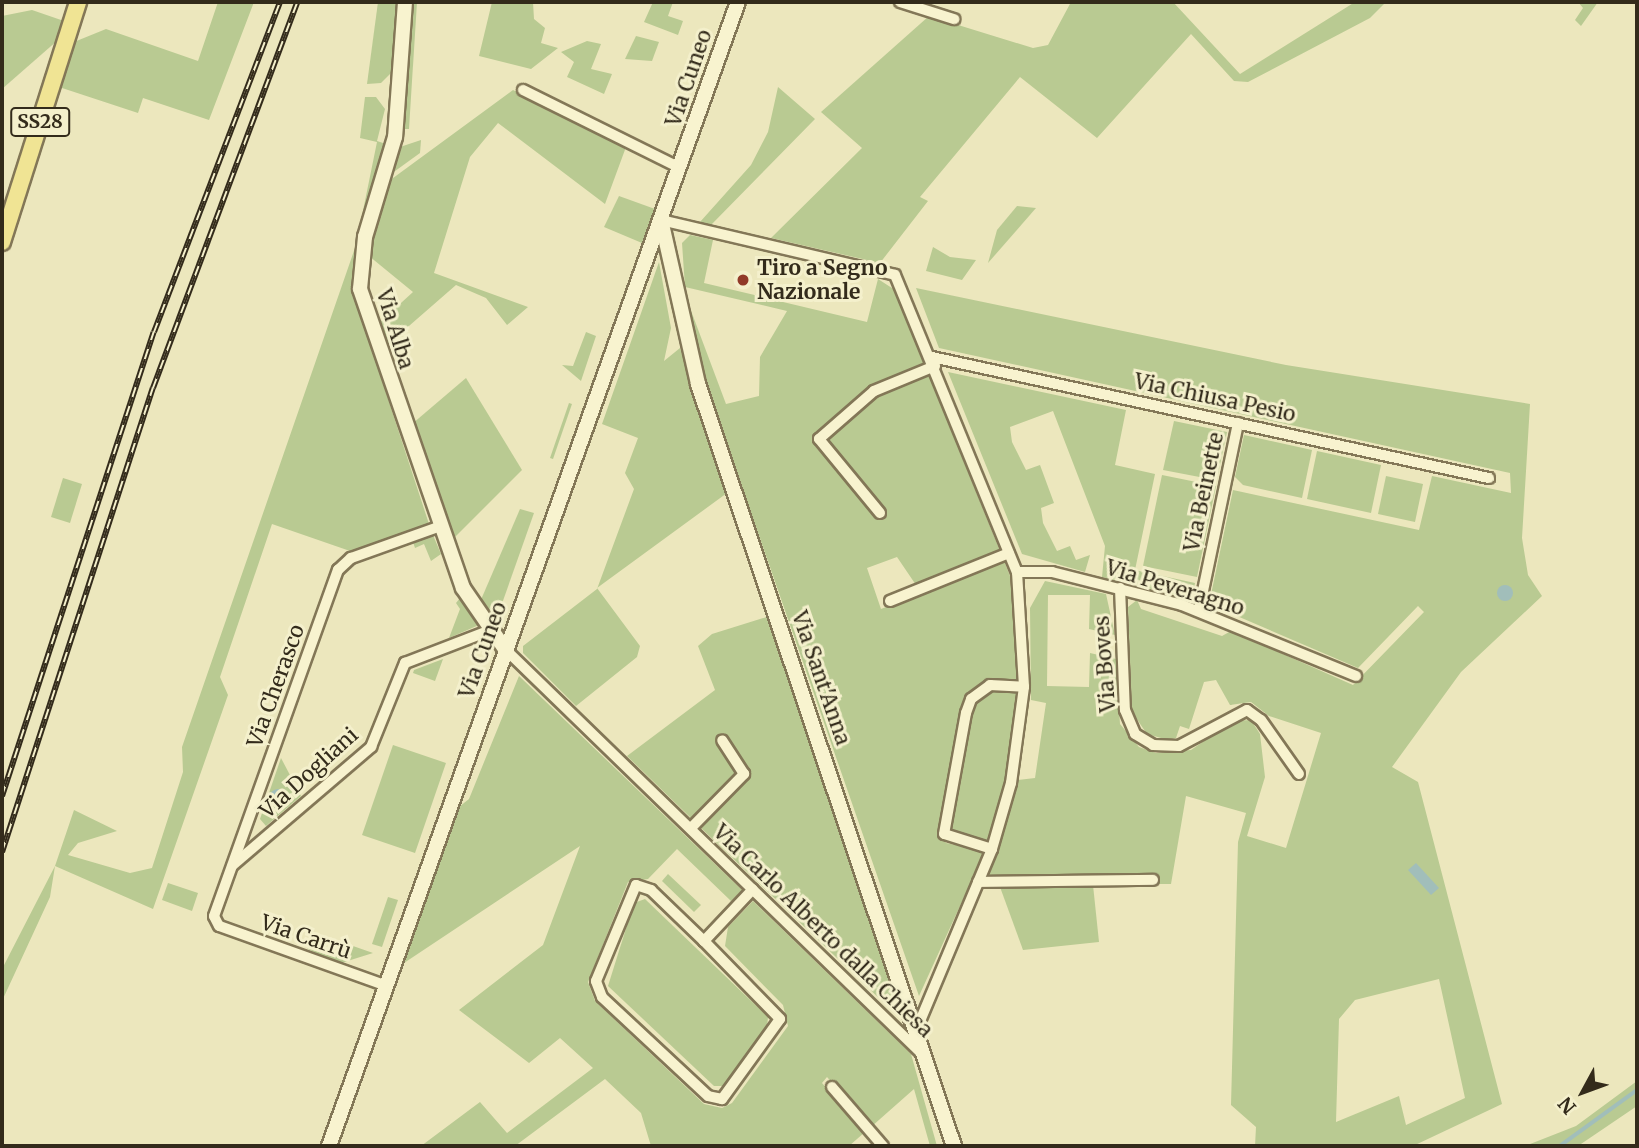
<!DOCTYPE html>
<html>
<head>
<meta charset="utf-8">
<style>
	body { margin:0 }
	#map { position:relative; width:1639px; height:1148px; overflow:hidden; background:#ece7bd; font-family:Merriweather,serif }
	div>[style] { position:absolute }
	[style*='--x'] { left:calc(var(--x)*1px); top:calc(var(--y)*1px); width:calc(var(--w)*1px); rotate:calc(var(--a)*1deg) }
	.green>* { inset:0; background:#b9ca92 }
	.water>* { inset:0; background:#a1beba }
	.round { border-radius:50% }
	.stream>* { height:3.5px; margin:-1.75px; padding:0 1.75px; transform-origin:1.75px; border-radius:1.75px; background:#a1beba }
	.roads { filter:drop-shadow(2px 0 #837757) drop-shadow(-2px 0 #837757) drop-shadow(0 2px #837757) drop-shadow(0 -2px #837757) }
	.street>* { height:10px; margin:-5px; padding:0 5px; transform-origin:5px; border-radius:5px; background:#f8f3cf }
	.secondary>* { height:14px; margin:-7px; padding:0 7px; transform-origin:7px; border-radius:7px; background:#f8f3cf }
	.primary>* { height:16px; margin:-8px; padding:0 8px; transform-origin:8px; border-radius:8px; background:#f0e494 }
	.rail>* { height:6px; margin-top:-3px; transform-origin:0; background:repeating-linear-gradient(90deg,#f4f0cc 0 10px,#332b1b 0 20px); box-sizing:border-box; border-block:2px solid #332b1b }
	.dots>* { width:19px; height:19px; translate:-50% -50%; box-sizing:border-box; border:4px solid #f4f0cc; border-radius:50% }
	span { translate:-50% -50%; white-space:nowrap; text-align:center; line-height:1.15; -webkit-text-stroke:6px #f4f0cc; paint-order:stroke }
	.shield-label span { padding:2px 5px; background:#f4f0cc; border:2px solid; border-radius:5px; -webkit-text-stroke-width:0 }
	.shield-label { font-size:19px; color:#332b1b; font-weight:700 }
	.street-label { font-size:21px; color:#332b1b }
	.poi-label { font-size:21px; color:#332b1b; font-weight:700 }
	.left { translate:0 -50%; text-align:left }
	.frame { position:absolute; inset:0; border:4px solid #332b1b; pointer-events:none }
	.north { position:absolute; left:1548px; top:1057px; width:70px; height:70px; -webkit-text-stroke:5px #f4f0cc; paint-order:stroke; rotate:229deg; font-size:19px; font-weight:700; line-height:28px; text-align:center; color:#332b1b }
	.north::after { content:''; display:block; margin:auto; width:24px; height:32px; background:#332b1b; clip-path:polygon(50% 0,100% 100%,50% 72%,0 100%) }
</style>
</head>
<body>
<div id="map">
	<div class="green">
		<i style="clip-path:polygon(218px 2px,254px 2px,209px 120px,143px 98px,138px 113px,59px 87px,74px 42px,106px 29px,198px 61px)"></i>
		<i style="clip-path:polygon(378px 2px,397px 2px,392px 72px,381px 83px,367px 84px)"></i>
		<i style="clip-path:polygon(412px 2px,417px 2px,409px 129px,403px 129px)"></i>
		<i style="clip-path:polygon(492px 2px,533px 2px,534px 19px,545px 28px,541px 43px,558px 48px,531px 69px,479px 56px)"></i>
		<i style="clip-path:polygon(653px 2px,673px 2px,668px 16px,683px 21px,678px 35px,644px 22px)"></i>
		<i style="clip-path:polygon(1071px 2px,1173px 2px,1240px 74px,1355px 2px,1386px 2px,1370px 18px,1248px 82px,1234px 81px,1191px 34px,1097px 138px,1020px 77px,920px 197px,928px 201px,880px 263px,771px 238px,862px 148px,821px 112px,929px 16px,1033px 48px,1048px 45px)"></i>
		<i style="clip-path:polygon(1578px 2px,1598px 2px,1581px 26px,1575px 20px,1583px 8px)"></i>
		<i style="clip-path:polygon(32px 10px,64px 21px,58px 40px,2px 89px,2px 16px)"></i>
		<i style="clip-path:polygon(636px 36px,659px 42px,652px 61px,625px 59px)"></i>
		<i style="clip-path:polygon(587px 41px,601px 44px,591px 69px,612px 74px,604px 94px,567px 77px,574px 62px,561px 52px)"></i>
		<i style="clip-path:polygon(778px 87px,815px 119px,711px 225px,700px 222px,751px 165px,768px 132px)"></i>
		<i style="clip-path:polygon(513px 90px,626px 147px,605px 204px,498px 123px,470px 157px,434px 273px,528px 307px,507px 325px,486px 298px,456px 285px,386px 346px,378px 324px,413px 292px,369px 256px,389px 181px)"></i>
		<i style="clip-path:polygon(365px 97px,376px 97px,385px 109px,377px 141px,386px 144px,356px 245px,352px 289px,429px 524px,350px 551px,272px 524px,220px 677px,228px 695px,153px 909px,55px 866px,50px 897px,2px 1001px,2px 969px,55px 866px,74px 810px,117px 831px,78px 843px,68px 855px,130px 873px,152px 868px,183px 772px,182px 747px,356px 245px,377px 142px,360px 138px)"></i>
		<i style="clip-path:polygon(421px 140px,420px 153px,391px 174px,400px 147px)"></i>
		<i style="clip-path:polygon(619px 196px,655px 209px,642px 243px,604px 227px)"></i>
		<i style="clip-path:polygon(1017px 206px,1036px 208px,988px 263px,997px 230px)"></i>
		<i style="clip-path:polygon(690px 235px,713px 240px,704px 283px,867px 322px,878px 279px,895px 290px,925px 364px,873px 385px,817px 434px,815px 446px,876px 516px,826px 439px,872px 398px,929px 375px,1000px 551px,916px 585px,897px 557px,867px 568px,881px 609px,1004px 561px,1010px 576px,1018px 683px,998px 681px,963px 707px,939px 834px,946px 843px,985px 851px,919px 996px,708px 389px,687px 300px,726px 404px,759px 396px,760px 357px,787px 311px,685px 287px,682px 243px)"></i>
		<i style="clip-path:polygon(933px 247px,950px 257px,976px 260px,962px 280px,926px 271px)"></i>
		<i style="clip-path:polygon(659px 262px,671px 328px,664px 361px,680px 348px,727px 493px,597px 588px,640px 646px,637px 657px,576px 706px,523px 653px,523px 646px,597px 589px,634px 489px,625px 473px,638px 438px,602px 424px)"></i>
		<i style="clip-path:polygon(evenodd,916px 288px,1286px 365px,1530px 404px,1522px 538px,1528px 575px,1542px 596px,1461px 672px,1392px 767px,1418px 782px,1502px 1104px,1413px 1146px,1255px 1146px,1256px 1127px,1231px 1105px,1238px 842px,1246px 813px,1186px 796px,1171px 884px,1156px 884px,1157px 877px,986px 878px,1018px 780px,1035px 778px,1046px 703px,1031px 700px,1030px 608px,1045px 581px,1106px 594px,1115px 635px,1089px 629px,1090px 595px,1048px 595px,1047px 686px,1089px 687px,1090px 653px,1116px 659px,1120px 724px,1139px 747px,1156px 753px,1191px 750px,1233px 721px,1251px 720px,1260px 734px,1265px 777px,1247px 836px,1286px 848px,1321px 733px,1269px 716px,1251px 702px,1230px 705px,1216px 680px,1204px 682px,1189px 729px,1180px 726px,1176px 738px,1168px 740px,1147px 734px,1132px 712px,1128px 607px,1137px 600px,1141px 609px,1222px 636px,1231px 631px,1353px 685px,1424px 612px,1418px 606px,1358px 668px,1209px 604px,1233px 490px,1419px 530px,1432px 476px,1511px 493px,1510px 473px,939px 348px,916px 288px,1439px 979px,1465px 1098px,1406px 1125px,1399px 1096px,1336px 1122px,1339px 1019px,1355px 1000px,1439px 979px)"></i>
		<i style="clip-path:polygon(586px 332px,596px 336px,581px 381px,562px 365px,573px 366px)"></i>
		<i style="clip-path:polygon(948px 372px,1126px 410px,1115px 465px,1155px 474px,1135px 570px,1195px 583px,1192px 599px,1102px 577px,1105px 546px,1053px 411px,1010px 427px,1012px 442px,1026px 470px,1040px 465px,1054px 503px,1041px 508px,1043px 523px,1057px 551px,1070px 546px,1076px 560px,1090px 555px,1085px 572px,1022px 554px)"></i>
		<i style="clip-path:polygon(466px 378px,522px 470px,454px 538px,412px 424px)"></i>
		<i style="clip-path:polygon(569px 403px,572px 404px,553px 459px,550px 458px)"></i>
		<i style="clip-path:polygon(1174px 421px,1227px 432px,1218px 474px,1210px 479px,1163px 470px)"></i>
		<i style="clip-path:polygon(1244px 435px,1312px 450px,1302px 498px,1243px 485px,1235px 477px)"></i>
		<i style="clip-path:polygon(1317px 451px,1381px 465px,1371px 513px,1307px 499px)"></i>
		<i style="clip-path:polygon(1162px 475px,1216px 486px,1197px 577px,1143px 566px)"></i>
		<i style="clip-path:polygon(1386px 476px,1423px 484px,1415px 522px,1378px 514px)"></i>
		<i style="clip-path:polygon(63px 478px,82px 484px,70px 523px,51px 517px)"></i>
		<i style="clip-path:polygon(520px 509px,534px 513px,499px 612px,489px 612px,480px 602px)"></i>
		<i style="clip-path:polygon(433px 535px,441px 554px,431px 561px,424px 544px,415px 548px,413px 542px)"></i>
		<i style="clip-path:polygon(460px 598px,479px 625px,449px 638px,460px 609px,456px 603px)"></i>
		<i style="clip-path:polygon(770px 616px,907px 1025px,699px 826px,748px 775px,725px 738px,740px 772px,693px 820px,627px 756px,715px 690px,698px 646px,712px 634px)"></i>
		<i style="clip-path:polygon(443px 659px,435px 681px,413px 673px,414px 670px)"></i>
		<i style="clip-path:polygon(519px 676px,742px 890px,731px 901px,677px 849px,648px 879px,628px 882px,588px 982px,595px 1001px,704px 1104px,722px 1108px,732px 1103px,788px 1026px,783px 1005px,725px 946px,728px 927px,753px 901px,911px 1054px,937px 1146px,930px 1146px,914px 1089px,871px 1127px,827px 1077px,822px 1083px,865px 1132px,849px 1146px,651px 1146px,641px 1113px,605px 1079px,515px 1146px,421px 1146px,480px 1102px,507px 1133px,593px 1068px,560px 1038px,529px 1063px,459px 1010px,543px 945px,580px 846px,401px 965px,459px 807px,469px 799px)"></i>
		<i style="clip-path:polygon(989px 690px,1018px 690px,1006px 776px,987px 844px,948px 830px,972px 704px)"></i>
		<i style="clip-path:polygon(393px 745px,446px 763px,415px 853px,362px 835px)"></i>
		<i style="clip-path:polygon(281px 758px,301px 796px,266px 826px,260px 819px)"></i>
		<i style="clip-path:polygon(668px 874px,701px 905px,694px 912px,662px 881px)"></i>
		<i style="clip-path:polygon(168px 883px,198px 893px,192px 911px,162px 900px)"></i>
		<i style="clip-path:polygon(1093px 885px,1099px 942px,1023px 950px,1000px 887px)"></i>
		<i style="clip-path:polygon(388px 897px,398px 900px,382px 947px,372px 944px)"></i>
		<i style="clip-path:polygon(645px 899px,768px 1017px,767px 1027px,723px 1086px,714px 1086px,608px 986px,634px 903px)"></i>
		<i style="clip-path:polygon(353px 946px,373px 953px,338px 964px,306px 948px,331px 956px,350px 954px)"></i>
		<i style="clip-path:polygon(1637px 1081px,1637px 1106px,1578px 1146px,1525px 1146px,1576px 1126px)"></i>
	</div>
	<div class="water">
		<i class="round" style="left:1497px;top:585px;width:16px;height:16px"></i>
		<i class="round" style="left:269px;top:789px;width:18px;height:18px"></i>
		<i style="clip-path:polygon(1416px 863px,1439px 888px,1431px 895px,1408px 870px)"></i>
	</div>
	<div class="stream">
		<i style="--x:1560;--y:1146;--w:95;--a:-36"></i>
	</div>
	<div class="roads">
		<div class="street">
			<i style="--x:900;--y:2;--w:57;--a:17.5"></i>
			<i style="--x:523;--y:90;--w:175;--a:26.4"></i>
			<i style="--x:661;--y:220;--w:240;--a:13.2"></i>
			<i style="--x:895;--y:275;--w:321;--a:67.7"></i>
			<i style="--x:1017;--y:572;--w:115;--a:86.5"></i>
			<i style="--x:1024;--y:687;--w:97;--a:97.7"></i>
			<i style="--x:1011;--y:783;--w:69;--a:106.1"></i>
			<i style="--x:992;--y:849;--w:192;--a:112.7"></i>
			<i style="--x:932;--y:357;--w:570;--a:12.26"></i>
			<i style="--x:880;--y:513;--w:96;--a:-129.5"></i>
			<i style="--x:819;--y:439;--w:73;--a:-41.1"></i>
			<i style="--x:874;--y:391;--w:66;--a:-22.3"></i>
			<i style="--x:1017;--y:572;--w:35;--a:0"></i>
			<i style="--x:1052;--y:572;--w:134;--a:14.2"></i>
			<i style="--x:1182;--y:605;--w:188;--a:22.2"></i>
			<i style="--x:1120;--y:588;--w:122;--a:87.7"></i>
			<i style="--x:1125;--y:710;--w:26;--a:67"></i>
			<i style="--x:1135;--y:734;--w:21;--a:31"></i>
			<i style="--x:1153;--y:745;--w:26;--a:2"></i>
			<i style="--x:1179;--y:746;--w:77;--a:-27.9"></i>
			<i style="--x:1247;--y:710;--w:17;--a:36"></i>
			<i style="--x:1261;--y:720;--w:66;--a:54.9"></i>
			<i style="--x:890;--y:601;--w:128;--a:-22"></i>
			<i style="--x:1199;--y:610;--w:191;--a:-78.2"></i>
			<i style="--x:505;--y:649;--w:581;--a:44.16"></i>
			<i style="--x:691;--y:828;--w:76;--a:-45.5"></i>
			<i style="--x:744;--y:774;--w:40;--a:-122.9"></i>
			<i style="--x:992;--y:849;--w:50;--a:-162.6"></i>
			<i style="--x:944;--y:834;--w:123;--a:-79.7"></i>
			<i style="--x:966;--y:713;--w:15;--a:-70"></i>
			<i style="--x:971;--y:699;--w:24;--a:-36"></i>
			<i style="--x:990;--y:685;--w:34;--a:3"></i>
			<i style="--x:233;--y:865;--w:182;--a:-40.5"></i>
			<i style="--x:371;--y:747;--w:91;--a:-68"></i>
			<i style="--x:405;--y:663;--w:92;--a:-21"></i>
			<i style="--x:978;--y:882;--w:175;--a:-0.7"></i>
			<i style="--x:704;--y:941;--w:109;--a:45.7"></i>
			<i style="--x:780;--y:1019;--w:99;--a:125.9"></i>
			<i style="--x:722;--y:1099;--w:14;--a:-168"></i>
			<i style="--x:708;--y:1096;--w:145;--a:-137"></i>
			<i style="--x:602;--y:997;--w:17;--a:-111"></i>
			<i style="--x:596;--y:981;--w:104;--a:-67.4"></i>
			<i style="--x:636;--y:885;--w:16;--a:18"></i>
			<i style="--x:651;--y:890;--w:74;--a:43.9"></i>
			<i style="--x:704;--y:941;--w:71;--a:-46.7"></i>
			<i style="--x:387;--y:986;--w:178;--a:-160.3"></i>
			<i style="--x:219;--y:926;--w:11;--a:-117"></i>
			<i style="--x:214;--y:916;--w:368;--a:-70.3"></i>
			<i style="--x:338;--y:570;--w:18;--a:-43"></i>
			<i style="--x:351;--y:558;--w:96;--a:-19.6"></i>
			<i style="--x:832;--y:1087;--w:78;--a:49.2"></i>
		</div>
		<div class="secondary">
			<i style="--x:405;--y:2;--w:135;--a:94.2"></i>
			<i style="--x:395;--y:137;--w:104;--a:106.7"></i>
			<i style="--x:365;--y:237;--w:52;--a:95.5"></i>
			<i style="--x:360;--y:289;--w:316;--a:71"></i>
			<i style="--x:463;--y:588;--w:74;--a:55.5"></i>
			<i style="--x:662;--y:224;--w:164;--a:77.3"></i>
			<i style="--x:698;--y:384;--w:804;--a:71.43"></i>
			<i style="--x:329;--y:1146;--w:1215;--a:-70.33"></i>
		</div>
		<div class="primary">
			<i style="--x:2;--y:242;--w:252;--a:-72.4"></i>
		</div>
	</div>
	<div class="rail">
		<i style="--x:2;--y:796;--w:488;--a:-71.9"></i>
		<i style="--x:154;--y:332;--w:353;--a:-69.1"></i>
		<i style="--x:2;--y:852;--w:488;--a:-72"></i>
		<i style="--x:153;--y:388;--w:412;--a:-69.5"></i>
	</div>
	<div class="dots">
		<i style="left:743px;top:280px;background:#913a28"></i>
	</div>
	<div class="shield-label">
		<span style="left:40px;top:122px">SS28</span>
	</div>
	<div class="street-label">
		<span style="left:689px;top:78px;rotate:-71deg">Via Cuneo</span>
		<span style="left:395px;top:329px;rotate:73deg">Via Alba</span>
		<span style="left:1215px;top:398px;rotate:12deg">Via Chiusa Pesio</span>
		<span style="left:1204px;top:492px;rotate:-78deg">Via Beinette</span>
		<span style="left:1175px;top:588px;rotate:17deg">Via Peveragno</span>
		<span style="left:483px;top:650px;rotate:-70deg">Via Cuneo</span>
		<span style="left:1105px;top:664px;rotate:-94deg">Via Boves</span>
		<span style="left:821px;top:678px;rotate:71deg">Via Sant'Anna</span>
		<span style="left:276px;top:686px;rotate:-70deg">Via Cherasco</span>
		<span style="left:309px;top:773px;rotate:-42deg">Via Dogliani</span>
		<span style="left:823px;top:931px;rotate:44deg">Via Carlo Alberto dalla Chiesa</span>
		<span style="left:306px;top:937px;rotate:19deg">Via Carrù</span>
	</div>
	<div class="poi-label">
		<span class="left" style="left:757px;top:280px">Tiro a Segno<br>Nazionale</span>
	</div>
	<div class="frame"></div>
	<div class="north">N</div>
</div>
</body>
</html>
